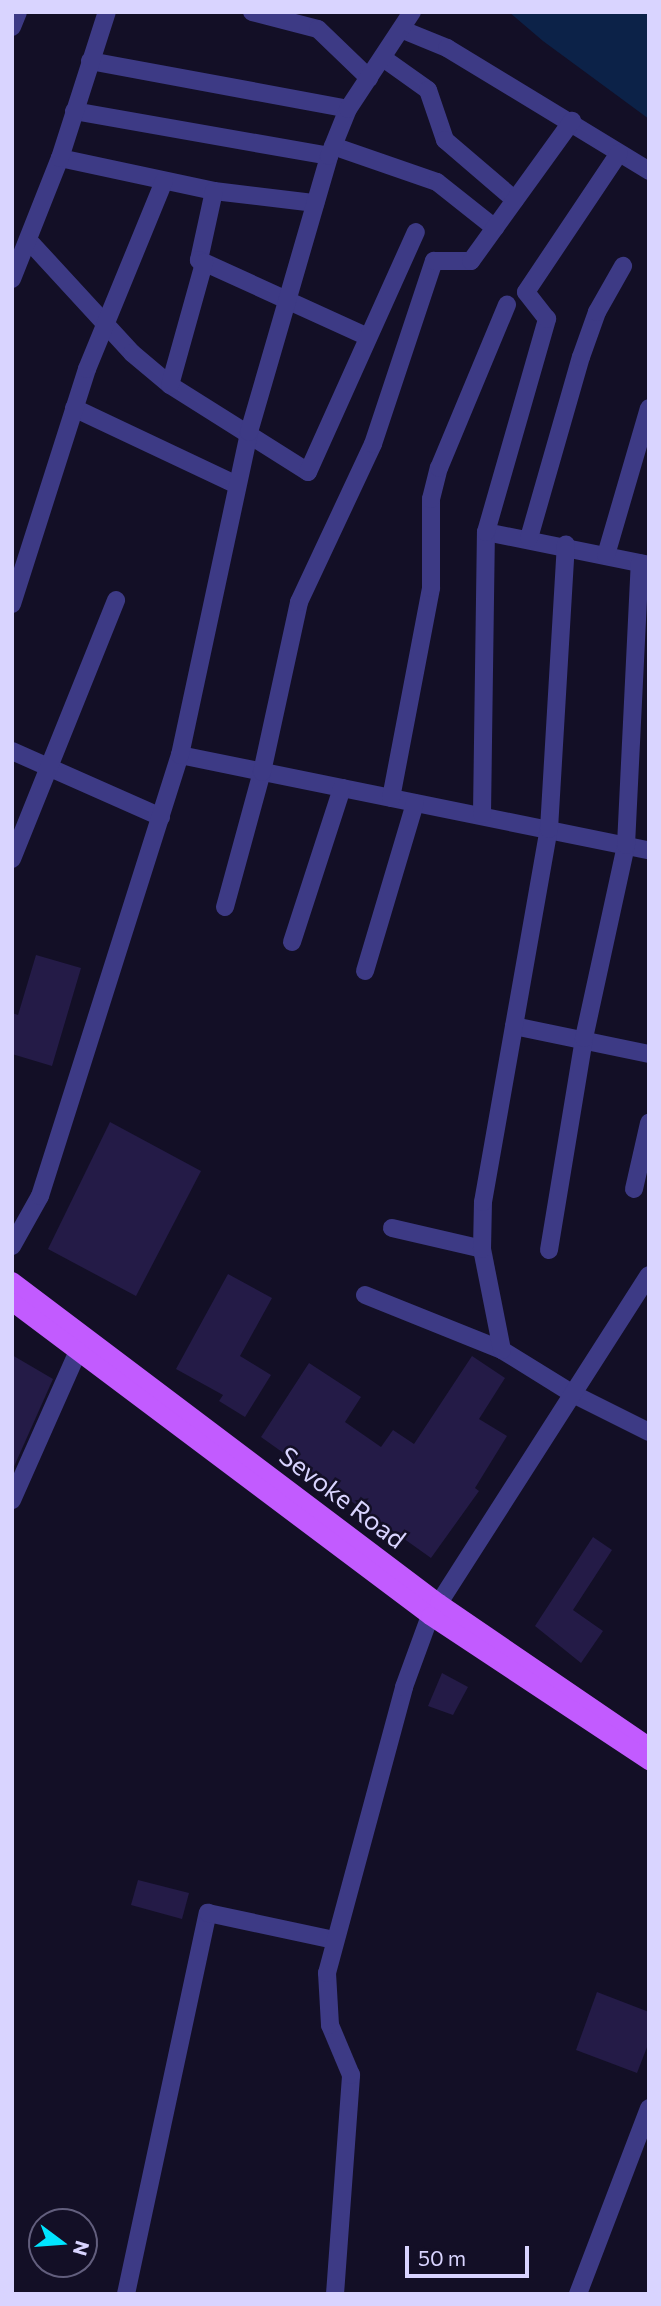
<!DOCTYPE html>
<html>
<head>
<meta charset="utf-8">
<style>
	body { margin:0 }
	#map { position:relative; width:661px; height:2306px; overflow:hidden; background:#130f26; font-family:Commissioner,sans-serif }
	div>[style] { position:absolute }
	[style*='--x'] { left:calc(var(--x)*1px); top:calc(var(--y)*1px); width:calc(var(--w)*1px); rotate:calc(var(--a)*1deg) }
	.water>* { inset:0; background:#0c2248 }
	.building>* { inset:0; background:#241b47 }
	.minor>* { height:18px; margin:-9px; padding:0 9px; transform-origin:9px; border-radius:9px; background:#3d3a85 }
	.major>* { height:18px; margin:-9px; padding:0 9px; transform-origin:9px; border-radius:9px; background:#c25bff }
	span { translate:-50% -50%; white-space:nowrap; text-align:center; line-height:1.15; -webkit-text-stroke:5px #130f26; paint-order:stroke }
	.street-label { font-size:26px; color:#d9d4ff }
	.frame { position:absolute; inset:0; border:14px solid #d9d4ff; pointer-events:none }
	.north { position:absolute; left:28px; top:2208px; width:70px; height:70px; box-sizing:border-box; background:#130f26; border:2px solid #625e7d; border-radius:50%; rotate:106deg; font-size:19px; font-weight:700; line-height:28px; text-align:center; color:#d9d4ff }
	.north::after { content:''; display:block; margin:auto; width:24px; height:32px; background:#00e5ff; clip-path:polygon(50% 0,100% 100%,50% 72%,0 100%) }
	.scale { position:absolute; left:405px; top:2246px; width:124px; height:32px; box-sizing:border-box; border:4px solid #d9d4ff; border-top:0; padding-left:9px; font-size:21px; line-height:24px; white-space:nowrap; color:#d9d4ff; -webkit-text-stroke:5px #130f26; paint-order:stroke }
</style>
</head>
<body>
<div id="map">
	<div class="water">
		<i style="clip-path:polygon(509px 12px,649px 12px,649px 119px,543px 41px)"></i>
	</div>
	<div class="building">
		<i style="clip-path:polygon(36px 955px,81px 968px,52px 1066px,12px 1054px,12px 1013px,18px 1015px)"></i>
		<i style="clip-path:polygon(110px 1122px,201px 1171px,136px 1296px,48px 1249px)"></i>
		<i style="clip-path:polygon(228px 1274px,272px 1298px,240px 1356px,271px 1375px,245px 1417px,219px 1401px,223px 1395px,176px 1369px)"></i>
		<i style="clip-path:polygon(12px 1355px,53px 1379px,12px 1471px)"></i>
		<i style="clip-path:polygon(472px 1356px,505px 1378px,479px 1419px,507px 1436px,475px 1488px,479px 1491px,431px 1558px,261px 1437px,309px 1363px,361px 1397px,345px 1422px,381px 1447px,393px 1430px,414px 1444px)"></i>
		<i style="clip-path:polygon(593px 1537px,612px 1550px,573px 1610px,603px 1631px,581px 1663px,535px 1626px)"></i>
		<i style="clip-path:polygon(442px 1673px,468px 1687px,453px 1715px,428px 1706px)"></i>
		<i style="clip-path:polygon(138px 1880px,189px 1893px,182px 1919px,131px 1905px)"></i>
		<i style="clip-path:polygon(597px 1992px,649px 2012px,649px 2042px,637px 2073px,576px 2050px)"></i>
	</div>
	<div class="minor">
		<i style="--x:252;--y:12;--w:68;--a:14.4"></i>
		<i style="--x:318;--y:29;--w:71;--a:43.9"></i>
		<i style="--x:12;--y:27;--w:16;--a:-68"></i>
		<i style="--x:403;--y:30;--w:48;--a:22.2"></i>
		<i style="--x:447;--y:48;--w:237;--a:31.3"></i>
		<i style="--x:383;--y:58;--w:55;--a:35.4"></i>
		<i style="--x:428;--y:90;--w:53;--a:71.2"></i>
		<i style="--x:445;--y:140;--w:92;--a:40.6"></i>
		<i style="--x:90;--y:61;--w:262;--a:10.5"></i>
		<i style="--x:74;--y:111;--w:259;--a:10"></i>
		<i style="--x:333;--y:146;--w:110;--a:19.1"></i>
		<i style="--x:437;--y:182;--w:74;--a:38.4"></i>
		<i style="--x:60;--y:158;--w:157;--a:12.1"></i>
		<i style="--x:214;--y:191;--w:102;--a:6.8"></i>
		<i style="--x:214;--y:191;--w:71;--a:102.3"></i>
		<i style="--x:199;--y:260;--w:183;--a:24.5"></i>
		<i style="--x:30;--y:242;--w:151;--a:47.4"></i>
		<i style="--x:132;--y:353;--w:50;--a:40.1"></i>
		<i style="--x:170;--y:385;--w:163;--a:32.2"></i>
		<i style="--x:308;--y:472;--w:263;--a:-65.8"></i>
		<i style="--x:12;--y:279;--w:130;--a:-68.4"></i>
		<i style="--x:60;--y:158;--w:153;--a:-72.2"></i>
		<i style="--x:170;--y:385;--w:127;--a:-74.4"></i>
		<i style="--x:74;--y:408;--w:180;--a:25.3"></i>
		<i style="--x:486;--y:532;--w:166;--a:11.4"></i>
		<i style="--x:529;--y:538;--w:188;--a:-74"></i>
		<i style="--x:581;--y:357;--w:48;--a:-70.4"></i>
		<i style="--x:597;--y:312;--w:53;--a:-60.5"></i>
		<i style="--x:606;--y:555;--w:153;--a:-73.7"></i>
		<i style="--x:12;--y:604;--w:247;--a:-72.3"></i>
		<i style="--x:87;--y:369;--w:203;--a:-67.7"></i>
		<i style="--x:12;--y:751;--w:163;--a:23.9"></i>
		<i style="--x:180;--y:755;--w:479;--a:11.5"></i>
		<i style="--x:391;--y:798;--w:214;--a:-79.2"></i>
		<i style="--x:431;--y:588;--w:89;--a:-90"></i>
		<i style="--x:431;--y:499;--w:32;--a:-76"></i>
		<i style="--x:439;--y:468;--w:177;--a:-67.4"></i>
		<i style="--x:482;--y:814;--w:282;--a:-89.2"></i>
		<i style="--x:486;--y:532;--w:222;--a:-74"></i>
		<i style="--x:547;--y:319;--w:34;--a:-128"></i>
		<i style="--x:526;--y:292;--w:167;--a:-56.2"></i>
		<i style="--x:12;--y:859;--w:279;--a:-68.1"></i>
		<i style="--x:225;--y:907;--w:140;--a:-74.7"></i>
		<i style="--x:262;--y:772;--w:174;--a:-77.7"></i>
		<i style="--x:299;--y:602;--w:174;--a:-64.9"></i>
		<i style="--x:373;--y:444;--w:193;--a:-71.6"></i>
		<i style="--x:434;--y:261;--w:37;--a:0"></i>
		<i style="--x:471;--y:261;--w:173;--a:-54.2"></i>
		<i style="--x:292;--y:942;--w:162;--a:-72"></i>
		<i style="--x:365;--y:971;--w:175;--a:-73.4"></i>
		<i style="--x:514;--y:1026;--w:138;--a:11.7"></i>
		<i style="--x:634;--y:1189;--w:68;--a:-77.2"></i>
		<i style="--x:392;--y:1228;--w:92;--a:13.1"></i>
		<i style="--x:12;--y:1246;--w:57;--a:-60.8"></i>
		<i style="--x:40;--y:1196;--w:463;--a:-72.4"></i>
		<i style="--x:180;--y:755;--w:330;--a:-77.9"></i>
		<i style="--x:249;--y:432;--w:287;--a:-73.8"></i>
		<i style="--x:329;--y:156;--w:51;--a:-68"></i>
		<i style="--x:348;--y:109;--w:116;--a:-56.6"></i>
		<i style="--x:549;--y:1250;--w:215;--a:-80.6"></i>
		<i style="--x:584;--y:1038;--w:198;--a:-77.7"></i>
		<i style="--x:626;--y:845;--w:282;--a:-87.2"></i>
		<i style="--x:365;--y:1295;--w:148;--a:21.9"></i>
		<i style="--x:502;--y:1350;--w:84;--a:31.8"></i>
		<i style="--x:573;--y:1394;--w:85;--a:26.6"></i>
		<i style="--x:502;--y:1350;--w:103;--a:-101.2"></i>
		<i style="--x:482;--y:1249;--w:47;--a:-88.8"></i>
		<i style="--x:483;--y:1202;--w:379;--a:-80"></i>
		<i style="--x:549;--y:829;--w:285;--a:-86.6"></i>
		<i style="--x:12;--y:1500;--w:161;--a:-66.1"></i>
		<i style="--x:439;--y:1603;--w:389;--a:-57.4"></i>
		<i style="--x:126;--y:2294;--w:390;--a:-77.9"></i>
		<i style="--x:208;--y:1913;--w:129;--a:12.1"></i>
		<i style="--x:335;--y:2294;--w:220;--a:-85.8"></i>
		<i style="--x:351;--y:2075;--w:54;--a:-112.8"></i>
		<i style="--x:330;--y:2025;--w:52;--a:-93.3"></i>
		<i style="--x:327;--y:1973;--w:296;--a:-74.9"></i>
		<i style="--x:404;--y:1687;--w:76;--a:-69.9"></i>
		<i style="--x:578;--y:2294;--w:199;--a:-69.1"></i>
	</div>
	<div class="major">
		<i style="--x:12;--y:1281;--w:535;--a:37.02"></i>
		<i style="--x:439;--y:1603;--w:254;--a:34.3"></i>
		<i style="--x:12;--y:1302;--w:523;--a:36.91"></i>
		<i style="--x:430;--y:1616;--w:263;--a:33.5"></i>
	</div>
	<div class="street-label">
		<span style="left:343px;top:1497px;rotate:37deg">Sevoke Road</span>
	</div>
	<div class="frame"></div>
	<div class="north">N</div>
	<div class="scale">50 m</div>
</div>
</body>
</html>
